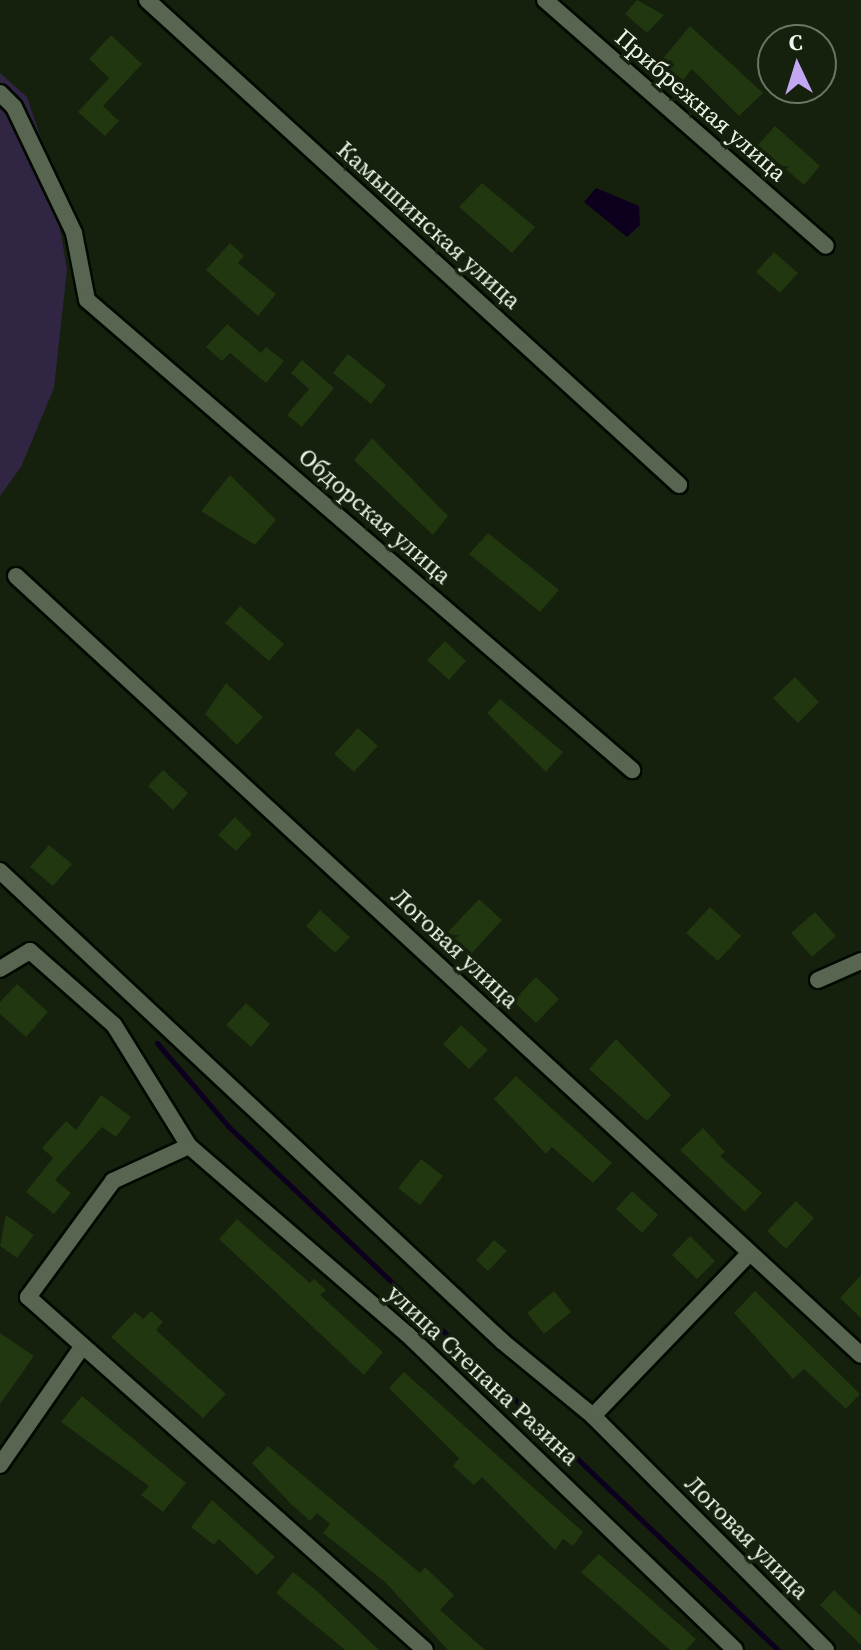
<!DOCTYPE html>
<html>
<head>
<meta charset="utf-8">
<style>
	body { margin:0 }
	#map { position:relative; width:861px; height:1650px; overflow:hidden; background:#15200d; font-family:"Source Serif 4",serif }
	div>[style] { position:absolute }
	[style*='--x'] { left:calc(var(--x)*1px); top:calc(var(--y)*1px); width:calc(var(--w)*1px); rotate:calc(var(--a)*1deg) }
	.green>* { inset:0; background:#312544 }
	.water>* { inset:0; background:#0d001e }
	.stream>* { height:5px; margin:-2.5px; padding:0 2.5px; transform-origin:2.5px; border-radius:2.5px; background:#0d001e }
	.building>* { inset:0; background:#21370f }
	.roads { filter:drop-shadow(2px 0 #020900) drop-shadow(-2px 0 #020900) drop-shadow(0 2px #020900) drop-shadow(0 -2px #020900) }
	.street>* { height:16px; margin:-8px; padding:0 8px; transform-origin:8px; border-radius:8px; background:#586550 }
	span { translate:-50% -50%; white-space:nowrap; text-align:center; line-height:1.15; -webkit-text-stroke:7px #15200d; paint-order:stroke }
	.street-label { font-size:24px; color:#eef6e9 }
	.north { position:absolute; left:757px; top:24px; width:80px; height:80px; box-sizing:border-box; background:#15200d; border:2px solid #6c7665; border-radius:50%; rotate:356deg; font-size:22px; font-weight:700; line-height:32px; text-align:center; color:#eef6e9 }
	.north::after { content:''; display:block; margin:auto; width:28px; height:36px; background:#c3a7f2; clip-path:polygon(50% 0,100% 100%,50% 72%,0 100%) }
</style>
</head>
<body>
<div id="map">
	<div class="green">
		<i style="clip-path:polygon(0 73px,27px 97px,48px 159px,67px 269px,54px 388px,21px 467px,0 496px)"></i>
	</div>
	<div class="water">
		<i style="clip-path:polygon(596px 188px,639px 206px,640px 225px,627px 237px,584px 202px)"></i>
	</div>
	<div class="stream">
		<i style="--x:157;--y:1043;--w:111;--a:49.4"></i>
		<i style="--x:229;--y:1127;--w:758;--a:43.61"></i>
	</div>
	<div class="building">
		<i style="clip-path:polygon(637px 0,664px 15px,647px 33px,625px 14px)"></i>
		<i style="clip-path:polygon(690px 26px,763px 93px,739px 116px,692px 69px,683px 80px,660px 62px)"></i>
		<i style="clip-path:polygon(111px 35px,142px 64px,103px 106px,119px 121px,105px 136px,78px 112px,109px 78px,89px 59px)"></i>
		<i style="clip-path:polygon(775px 126px,820px 166px,804px 185px,758px 145px)"></i>
		<i style="clip-path:polygon(482px 183px,535px 227px,512px 253px,459px 207px)"></i>
		<i style="clip-path:polygon(230px 243px,244px 256px,238px 263px,276px 294px,258px 316px,206px 270px)"></i>
		<i style="clip-path:polygon(774px 252px,798px 273px,780px 293px,756px 272px)"></i>
		<i style="clip-path:polygon(227px 324px,261px 353px,266px 347px,284px 361px,266px 383px,230px 353px,222px 361px,206px 347px)"></i>
		<i style="clip-path:polygon(348px 354px,386px 385px,371px 404px,333px 373px)"></i>
		<i style="clip-path:polygon(302px 360px,334px 388px,302px 427px,287px 415px,309px 389px,291px 373px)"></i>
		<i style="clip-path:polygon(372px 438px,448px 516px,433px 535px,354px 460px)"></i>
		<i style="clip-path:polygon(230px 475px,276px 520px,255px 545px,201px 511px)"></i>
		<i style="clip-path:polygon(488px 533px,559px 590px,540px 612px,469px 554px)"></i>
		<i style="clip-path:polygon(240px 606px,284px 644px,269px 661px,225px 623px)"></i>
		<i style="clip-path:polygon(445px 641px,466px 661px,449px 680px,427px 660px)"></i>
		<i style="clip-path:polygon(795px 677px,819px 702px,798px 723px,773px 698px)"></i>
		<i style="clip-path:polygon(226px 683px,263px 717px,237px 745px,205px 714px)"></i>
		<i style="clip-path:polygon(500px 699px,563px 752px,546px 772px,487px 713px)"></i>
		<i style="clip-path:polygon(358px 728px,378px 746px,354px 772px,334px 754px)"></i>
		<i style="clip-path:polygon(163px 770px,188px 793px,173px 810px,148px 786px)"></i>
		<i style="clip-path:polygon(235px 817px,252px 834px,236px 851px,218px 835px)"></i>
		<i style="clip-path:polygon(49px 845px,72px 864px,53px 886px,30px 867px)"></i>
		<i style="clip-path:polygon(479px 899px,502px 920px,472px 953px,448px 932px)"></i>
		<i style="clip-path:polygon(710px 907px,741px 936px,718px 961px,686px 933px)"></i>
		<i style="clip-path:polygon(320px 910px,350px 937px,335px 953px,306px 926px)"></i>
		<i style="clip-path:polygon(815px 912px,836px 936px,812px 957px,791px 933px)"></i>
		<i style="clip-path:polygon(536px 977px,559px 999px,536px 1023px,513px 1001px)"></i>
		<i style="clip-path:polygon(17px 984px,48px 1012px,26px 1037px,0 1014px,0 1002px)"></i>
		<i style="clip-path:polygon(246px 1003px,270px 1024px,251px 1047px,226px 1025px)"></i>
		<i style="clip-path:polygon(461px 1025px,488px 1050px,469px 1069px,443px 1044px)"></i>
		<i style="clip-path:polygon(616px 1039px,671px 1095px,647px 1121px,589px 1069px)"></i>
		<i style="clip-path:polygon(516px 1076px,612px 1163px,593px 1183px,552px 1147px,546px 1154px,494px 1099px)"></i>
		<i style="clip-path:polygon(101px 1095px,131px 1117px,116px 1137px,102px 1127px,55px 1180px,71px 1193px,54px 1214px,26px 1192px,53px 1158px,42px 1148px,66px 1121px,76px 1130px)"></i>
		<i style="clip-path:polygon(703px 1128px,725px 1152px,720px 1156px,762px 1193px,745px 1212px,680px 1150px)"></i>
		<i style="clip-path:polygon(421px 1159px,443px 1176px,420px 1205px,398px 1188px)"></i>
		<i style="clip-path:polygon(632px 1191px,658px 1215px,642px 1233px,616px 1209px)"></i>
		<i style="clip-path:polygon(796px 1201px,814px 1218px,786px 1249px,767px 1231px)"></i>
		<i style="clip-path:polygon(6px 1215px,34px 1235px,17px 1258px,0 1246px)"></i>
		<i style="clip-path:polygon(237px 1219px,310px 1283px,314px 1279px,326px 1290px,320px 1295px,383px 1352px,364px 1375px,219px 1239px)"></i>
		<i style="clip-path:polygon(690px 1236px,715px 1261px,697px 1279px,672px 1255px)"></i>
		<i style="clip-path:polygon(494px 1240px,507px 1251px,488px 1271px,476px 1260px)"></i>
		<i style="clip-path:polygon(861px 1275px,861px 1318px,840px 1298px)"></i>
		<i style="clip-path:polygon(554px 1291px,571px 1312px,544px 1334px,527px 1313px)"></i>
		<i style="clip-path:polygon(755px 1291px,860px 1394px,846px 1409px,804px 1369px,793px 1379px,734px 1313px)"></i>
		<i style="clip-path:polygon(151px 1311px,163px 1322px,156px 1330px,226px 1394px,203px 1418px,111px 1337px,135px 1312px,143px 1319px)"></i>
		<i style="clip-path:polygon(0 1333px,34px 1356px,0 1404px)"></i>
		<i style="clip-path:polygon(404px 1372px,583px 1532px,573px 1546px,563px 1539px,555px 1550px,482px 1477px,474px 1485px,453px 1466px,459px 1458px,389px 1388px)"></i>
		<i style="clip-path:polygon(82px 1396px,186px 1483px,163px 1512px,141px 1495px,149px 1486px,61px 1422px)"></i>
		<i style="clip-path:polygon(268px 1446px,420px 1573px,425px 1567px,454px 1595px,440px 1610px,485px 1650px,448px 1650px,385px 1582px,323px 1533px,330px 1524px,317px 1513px,310px 1521px,291px 1504px,252px 1463px)"></i>
		<i style="clip-path:polygon(212px 1500px,275px 1557px,257px 1575px,219px 1539px,214px 1545px,191px 1527px)"></i>
		<i style="clip-path:polygon(599px 1554px,696px 1639px,686px 1650px,670px 1650px,581px 1572px)"></i>
		<i style="clip-path:polygon(293px 1572px,317px 1591px,379px 1650px,345px 1650px,276px 1593px)"></i>
		<i style="clip-path:polygon(834px 1590px,861px 1616px,861px 1645px,820px 1605px)"></i>
	</div>
	<div class="roads">
		<div class="street">
			<i style="--x:147;--y:0;--w:720;--a:42.35"></i>
			<i style="--x:545;--y:0;--w:373;--a:41.2"></i>
			<i style="--x:0;--y:93;--w:20;--a:45"></i>
			<i style="--x:14;--y:107;--w:140;--a:64.5"></i>
			<i style="--x:74;--y:233;--w:68;--a:79"></i>
			<i style="--x:87;--y:300;--w:720;--a:40.77"></i>
			<i style="--x:16;--y:576;--w:1149;--a:42.67"></i>
			<i style="--x:0;--y:871;--w:689;--a:43.12"></i>
			<i style="--x:503;--y:1342;--w:117;--a:39.4"></i>
			<i style="--x:593;--y:1416;--w:330;--a:45.1"></i>
			<i style="--x:0;--y:969;--w:35;--a:-31"></i>
			<i style="--x:30;--y:951;--w:112;--a:41.4"></i>
			<i style="--x:114;--y:1025;--w:142;--a:58.2"></i>
			<i style="--x:189;--y:1146;--w:288;--a:40.8"></i>
			<i style="--x:407;--y:1334;--w:455;--a:43.9"></i>
			<i style="--x:818;--y:980;--w:47;--a:-23.8"></i>
			<i style="--x:189;--y:1146;--w:84;--a:155.3"></i>
			<i style="--x:113;--y:1181;--w:144;--a:126.2"></i>
			<i style="--x:28;--y:1297;--w:531;--a:41.64"></i>
			<i style="--x:593;--y:1416;--w:226;--a:-46.1"></i>
			<i style="--x:0;--y:1465;--w:140;--a:-55.2"></i>
		</div>
	</div>
	<div class="street-label">
		<span style="left:701px;top:105px;rotate:41deg">Прибрежная улица</span>
		<span style="left:429px;top:225px;rotate:42deg">Камышинская улица</span>
		<span style="left:375px;top:516px;rotate:41deg">Обдорская улица</span>
		<span style="left:455px;top:948px;rotate:43deg">Логовая улица</span>
		<span style="left:483px;top:1375px;rotate:43deg">улица Степана Разина</span>
		<span style="left:747px;top:1537px;rotate:45deg">Логовая улица</span>
	</div>
	<div class="north">С</div>
</div>
</body>
</html>
